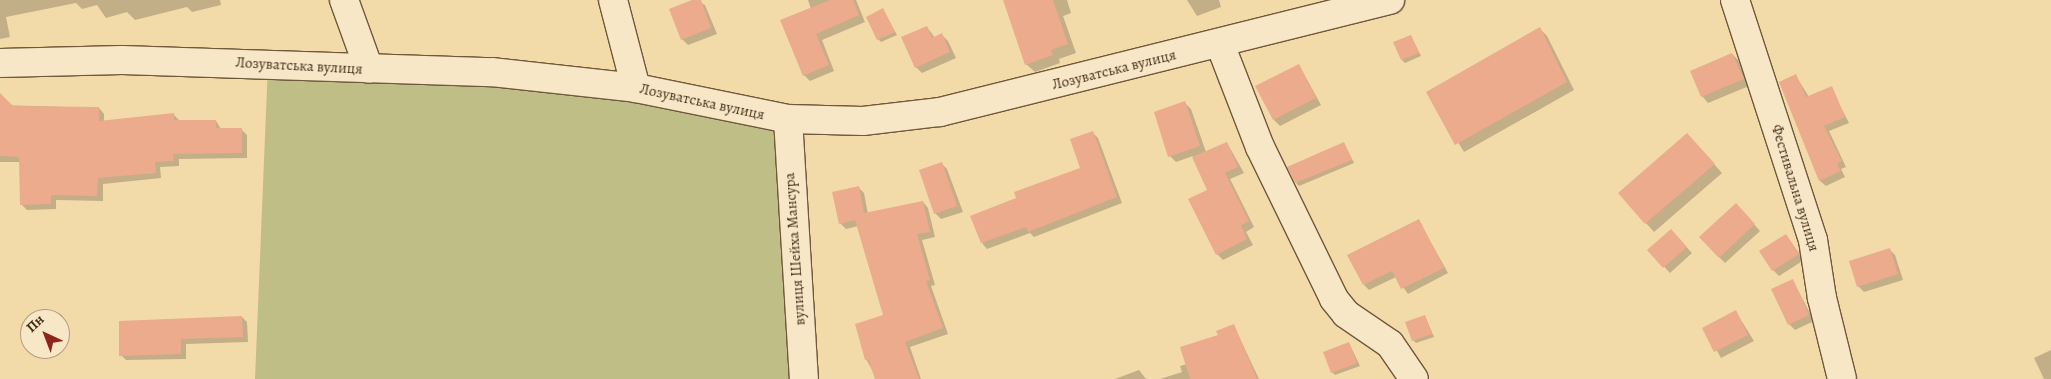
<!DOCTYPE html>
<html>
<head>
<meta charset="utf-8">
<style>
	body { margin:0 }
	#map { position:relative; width:2051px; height:379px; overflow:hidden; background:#f3daa9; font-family:Alegreya,serif }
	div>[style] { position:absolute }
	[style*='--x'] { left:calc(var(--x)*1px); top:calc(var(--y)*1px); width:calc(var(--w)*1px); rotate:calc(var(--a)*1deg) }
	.green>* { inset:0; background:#bebe86 }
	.shadow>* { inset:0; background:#0003 }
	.building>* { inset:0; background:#ebab8c }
	.roads { filter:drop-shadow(1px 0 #6f583b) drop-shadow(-1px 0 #6f583b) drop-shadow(0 1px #6f583b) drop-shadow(0 -1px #6f583b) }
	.minor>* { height:28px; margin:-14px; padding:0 14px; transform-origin:14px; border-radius:14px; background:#f7e7c7 }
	span { translate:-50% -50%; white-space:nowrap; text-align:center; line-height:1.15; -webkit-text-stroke:5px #f7e7c7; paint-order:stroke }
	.street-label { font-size:15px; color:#432c16 }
	.north { position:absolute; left:20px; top:309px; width:50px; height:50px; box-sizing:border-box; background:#f7e7c7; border:1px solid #af9c80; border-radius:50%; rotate:317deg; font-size:14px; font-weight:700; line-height:20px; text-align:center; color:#432c16 }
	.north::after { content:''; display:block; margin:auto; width:18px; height:22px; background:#8f2418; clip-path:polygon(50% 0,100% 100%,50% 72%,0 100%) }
</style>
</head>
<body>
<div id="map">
	<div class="green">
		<i style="clip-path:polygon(268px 64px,369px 69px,788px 119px,804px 379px,255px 379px)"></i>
	</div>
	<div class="shadow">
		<i style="clip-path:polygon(0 0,220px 0,221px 5px,192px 12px,187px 7px,135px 20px,127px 12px,106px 18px,97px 5px,82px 9px,76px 3px,6px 17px,10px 37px,0 39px)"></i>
		<i style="clip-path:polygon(696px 0,705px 5px,717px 34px,688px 45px,682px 39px)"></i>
		<i style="clip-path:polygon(808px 0,856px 0,865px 22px,822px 40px,834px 71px,810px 81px,804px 75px,811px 9px)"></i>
		<i style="clip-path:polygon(1004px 0,1067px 0,1071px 13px,1063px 16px,1076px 53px,1059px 59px,1060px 63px,1035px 72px,1026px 64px)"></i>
		<i style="clip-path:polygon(1187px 0,1219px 0,1221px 7px,1197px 16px)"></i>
		<i style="clip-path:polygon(883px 10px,897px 35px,881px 42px,878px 39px)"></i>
		<i style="clip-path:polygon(927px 27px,935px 38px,942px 35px,948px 41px,956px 58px,922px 73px,916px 67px)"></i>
		<i style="clip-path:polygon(1540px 29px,1547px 36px,1574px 90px,1464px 152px,1427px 92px)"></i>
		<i style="clip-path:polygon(1411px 36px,1421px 56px,1405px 63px,1402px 60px)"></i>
		<i style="clip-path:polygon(1732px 54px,1738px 60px,1749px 86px,1708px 103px,1702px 96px)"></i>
		<i style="clip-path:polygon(1299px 65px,1321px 105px,1280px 126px,1274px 120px)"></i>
		<i style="clip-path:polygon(1796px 76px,1809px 97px,1831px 88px,1849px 123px,1829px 131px,1846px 167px,1841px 169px,1845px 177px,1826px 186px,1820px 181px,1780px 83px)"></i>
		<i style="clip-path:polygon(1185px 103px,1191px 109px,1206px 152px,1227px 143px,1244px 173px,1230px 179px,1254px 227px,1246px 232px,1253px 245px,1223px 260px,1217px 254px,1208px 190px,1193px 156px,1176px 162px,1170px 156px)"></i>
		<i style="clip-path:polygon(0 105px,99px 108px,104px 114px,104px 121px,173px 114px,179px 120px,216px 121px,221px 129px,241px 129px,247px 135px,247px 158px,179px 159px,179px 166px,160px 167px,161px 178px,103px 184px,103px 201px,56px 200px,56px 209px,27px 210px,21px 204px,20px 162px,0 162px)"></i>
		<i style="clip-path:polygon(1093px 133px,1098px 138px,1122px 203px,1034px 237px,1030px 233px,987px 249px,982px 243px,1082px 169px)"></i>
		<i style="clip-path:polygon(1344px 143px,1354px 163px,1299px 186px,1296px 183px)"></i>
		<i style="clip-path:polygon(1695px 143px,1722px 173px,1654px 232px,1619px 193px)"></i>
		<i style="clip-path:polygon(941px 163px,947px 169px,963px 212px,941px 219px,935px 213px)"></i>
		<i style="clip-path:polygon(858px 187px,864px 193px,868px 214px,923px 202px,928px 208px,935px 237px,922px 240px,935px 285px,931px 286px,948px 334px,910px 347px,921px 379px,877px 379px,866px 359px,885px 316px,858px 226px,846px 229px,840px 223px)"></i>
		<i style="clip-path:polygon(1742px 211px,1760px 231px,1725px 263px,1719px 257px)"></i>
		<i style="clip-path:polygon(1419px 221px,1448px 273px,1408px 294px,1396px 277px,1369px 290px,1364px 285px)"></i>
		<i style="clip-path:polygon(1786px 235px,1804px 260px,1779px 276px,1773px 270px)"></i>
		<i style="clip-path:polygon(1677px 237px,1692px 253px,1670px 273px,1649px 250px)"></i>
		<i style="clip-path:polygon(1889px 249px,1895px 255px,1903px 280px,1864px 292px,1858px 286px)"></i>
		<i style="clip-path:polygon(1793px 281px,1814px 321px,1795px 330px,1789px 324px)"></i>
		<i style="clip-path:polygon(1736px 312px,1754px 341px,1721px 358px,1704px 328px)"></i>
		<i style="clip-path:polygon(1425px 316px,1434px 337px,1416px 343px,1413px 340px)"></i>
		<i style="clip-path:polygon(242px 317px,247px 322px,248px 342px,186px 344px,186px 359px,126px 360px,121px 355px)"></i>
		<i style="clip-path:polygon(1234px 326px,1259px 379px,1160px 379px,1182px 372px,1180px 366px,1187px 364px)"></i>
		<i style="clip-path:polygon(1349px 343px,1360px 366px,1335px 375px,1332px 372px)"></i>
		<i style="clip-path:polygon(2051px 350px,2051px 379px,2044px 379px,2034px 358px)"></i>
		<i style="clip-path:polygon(1139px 370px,1146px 379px,1115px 379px)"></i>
	</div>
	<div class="building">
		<i style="clip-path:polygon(692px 0,701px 0,711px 28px,681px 40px,669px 9px)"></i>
		<i style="clip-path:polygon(830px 0,853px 0,859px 15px,816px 34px,829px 65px,803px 76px,780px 20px)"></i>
		<i style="clip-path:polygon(1003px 0,1053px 0,1068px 44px,1051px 50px,1053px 55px,1025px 65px)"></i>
		<i style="clip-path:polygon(883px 8px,895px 32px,877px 40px,866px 17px)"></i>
		<i style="clip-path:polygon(927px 26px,932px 38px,942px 33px,950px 52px,915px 68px,901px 37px)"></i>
		<i style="clip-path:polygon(1540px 27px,1567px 82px,1455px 145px,1426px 92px)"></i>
		<i style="clip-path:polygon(1411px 35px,1419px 53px,1401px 60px,1393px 42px)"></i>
		<i style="clip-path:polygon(1732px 53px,1744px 79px,1701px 97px,1690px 71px)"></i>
		<i style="clip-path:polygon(1299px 64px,1316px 98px,1273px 120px,1255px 86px)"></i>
		<i style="clip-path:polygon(1796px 74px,1806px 97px,1832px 86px,1845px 117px,1824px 126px,1842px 161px,1837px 164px,1841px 171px,1819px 181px,1779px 82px)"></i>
		<i style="clip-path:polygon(0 93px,13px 106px,99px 107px,99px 121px,174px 113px,174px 120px,216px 120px,216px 128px,242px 128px,242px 153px,173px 154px,174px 161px,155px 162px,156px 173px,98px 178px,97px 196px,51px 195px,51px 204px,20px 205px,19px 157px,0 156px)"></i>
		<i style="clip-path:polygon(1185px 101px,1200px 146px,1168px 157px,1154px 112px)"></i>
		<i style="clip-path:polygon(1093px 131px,1117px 197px,1028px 232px,1026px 227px,981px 243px,970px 216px,1016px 198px,1014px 192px,1080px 168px,1070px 139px)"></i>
		<i style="clip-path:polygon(1687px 133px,1715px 164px,1645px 224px,1618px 193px)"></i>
		<i style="clip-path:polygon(1227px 142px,1238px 167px,1225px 173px,1249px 221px,1241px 225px,1247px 239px,1216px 255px,1188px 199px,1207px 190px,1192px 157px)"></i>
		<i style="clip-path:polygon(1344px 142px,1352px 160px,1295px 183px,1287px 167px)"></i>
		<i style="clip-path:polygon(942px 162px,957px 206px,934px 214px,919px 170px)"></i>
		<i style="clip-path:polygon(859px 186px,864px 213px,923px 201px,930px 232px,917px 234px,930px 280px,926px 281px,943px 328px,905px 342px,919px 379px,875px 379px,868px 359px,865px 360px,855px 324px,883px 315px,855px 220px,839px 224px,832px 192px)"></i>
		<i style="clip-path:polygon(1736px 203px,1755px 224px,1719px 258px,1699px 237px)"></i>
		<i style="clip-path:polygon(1419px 219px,1444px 268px,1401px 289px,1392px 271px,1363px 285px,1347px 255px)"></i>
		<i style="clip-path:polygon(1671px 229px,1687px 247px,1663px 268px,1647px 250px)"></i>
		<i style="clip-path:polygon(1786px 234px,1799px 254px,1772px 271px,1759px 251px)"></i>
		<i style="clip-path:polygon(1890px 248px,1898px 274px,1857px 287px,1849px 261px)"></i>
		<i style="clip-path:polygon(1793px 279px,1809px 315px,1788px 325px,1771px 289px)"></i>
		<i style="clip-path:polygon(1736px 310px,1748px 335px,1714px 352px,1702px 328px)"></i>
		<i style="clip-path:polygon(1425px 315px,1432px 334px,1412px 341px,1405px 322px)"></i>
		<i style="clip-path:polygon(242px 316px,243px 337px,181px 339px,181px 354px,119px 356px,119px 321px)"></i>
		<i style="clip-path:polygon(1234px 324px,1257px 379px,1190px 379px,1180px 347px,1218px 335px,1216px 331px)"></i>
		<i style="clip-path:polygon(1349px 342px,1357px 363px,1331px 373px,1323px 352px)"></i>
	</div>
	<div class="roads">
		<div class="minor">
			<i style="--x:344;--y:0;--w:73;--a:70.1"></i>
			<i style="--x:613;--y:0;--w:91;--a:75.4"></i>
			<i style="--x:1735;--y:0;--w:252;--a:72"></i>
			<i style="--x:1813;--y:240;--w:59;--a:81.2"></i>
			<i style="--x:1822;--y:298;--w:83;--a:76.1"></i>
			<i style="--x:1220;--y:44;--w:110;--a:68.8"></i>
			<i style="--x:1260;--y:147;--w:169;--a:64"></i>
			<i style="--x:1334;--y:299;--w:19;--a:51"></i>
			<i style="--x:1346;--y:314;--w:53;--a:34.3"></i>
			<i style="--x:1390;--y:344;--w:42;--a:55.6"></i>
			<i style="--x:0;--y:63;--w:122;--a:-1.4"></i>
			<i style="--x:122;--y:60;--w:370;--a:1.9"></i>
			<i style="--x:492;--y:72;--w:145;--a:6.3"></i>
			<i style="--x:636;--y:88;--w:155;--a:11.5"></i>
			<i style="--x:788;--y:119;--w:75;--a:1.5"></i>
			<i style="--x:863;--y:121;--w:78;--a:-6.7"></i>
			<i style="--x:940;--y:112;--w:464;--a:-14"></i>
			<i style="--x:788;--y:119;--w:260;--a:86.5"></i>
		</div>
	</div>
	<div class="street-label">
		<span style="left:299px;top:66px;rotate:3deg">Лозуватська вулиця</span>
		<span style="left:1114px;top:70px;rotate:-14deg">Лозуватська вулиця</span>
		<span style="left:702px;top:102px;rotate:12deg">Лозуватська вулиця</span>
		<span style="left:1795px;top:188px;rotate:73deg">Фестивальна вулиця</span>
		<span style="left:795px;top:249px;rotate:-94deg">вулиця Шейха Мансура</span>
	</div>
	<div class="north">Пн</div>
</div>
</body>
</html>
